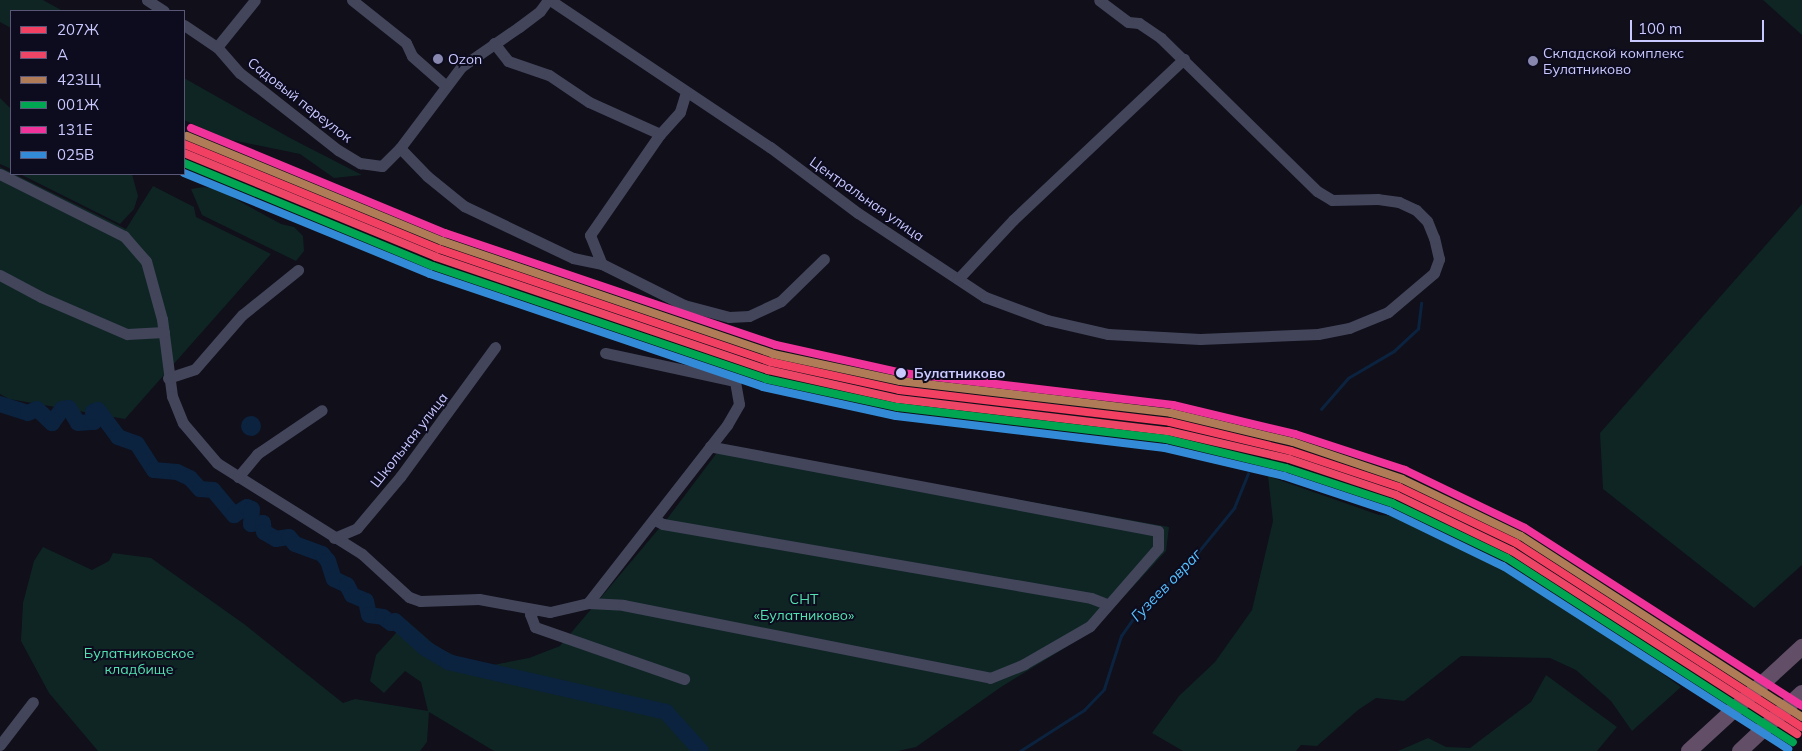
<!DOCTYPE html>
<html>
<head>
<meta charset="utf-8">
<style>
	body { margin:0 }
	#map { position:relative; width:1802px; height:751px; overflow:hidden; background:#100f1a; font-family:Mulish,sans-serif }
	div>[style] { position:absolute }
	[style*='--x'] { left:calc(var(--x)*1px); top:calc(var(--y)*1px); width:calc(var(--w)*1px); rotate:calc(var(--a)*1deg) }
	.green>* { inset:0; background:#0e2524 }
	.water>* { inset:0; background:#0b233f }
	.round { border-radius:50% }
	.stream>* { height:2.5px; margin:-1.25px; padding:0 1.25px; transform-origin:1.25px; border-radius:1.25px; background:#0b233f }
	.river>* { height:16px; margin:-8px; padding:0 8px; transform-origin:8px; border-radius:8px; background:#0b233f }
	.minor>* { height:11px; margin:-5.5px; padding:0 5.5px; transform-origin:5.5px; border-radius:5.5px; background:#43455b }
	.highway>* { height:16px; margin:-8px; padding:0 8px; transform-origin:8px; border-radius:8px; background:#634e68 }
	.rail-1>* { height:8px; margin:-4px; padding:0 4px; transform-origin:4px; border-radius:4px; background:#f24062 }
	.rail-2>* { height:8px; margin:-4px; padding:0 4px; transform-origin:4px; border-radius:4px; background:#ec4566 }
	.rail-3>* { height:8px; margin:-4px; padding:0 4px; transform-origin:4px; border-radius:4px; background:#b07c57 }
	.rail-4>* { height:8px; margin:-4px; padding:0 4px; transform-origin:4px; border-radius:4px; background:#00a651 }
	.rail-5>* { height:8px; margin:-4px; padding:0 4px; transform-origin:4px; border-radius:4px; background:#ef339a }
	.rail-6>* { height:8px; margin:-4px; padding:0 4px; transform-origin:4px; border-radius:4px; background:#338bd7 }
	.dots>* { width:14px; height:14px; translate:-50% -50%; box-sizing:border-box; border:2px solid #0d0b1e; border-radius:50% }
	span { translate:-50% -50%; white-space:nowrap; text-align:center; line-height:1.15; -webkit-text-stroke:4px #0d0b1e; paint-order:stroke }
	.poi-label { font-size:14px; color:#c9c8ff }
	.left { translate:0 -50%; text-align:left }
	.street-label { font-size:14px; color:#c9c8ff }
	.stop-label { font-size:14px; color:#c9c8ff; font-weight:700 }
	.park-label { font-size:14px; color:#51e2b0 }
	.water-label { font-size:15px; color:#56c1ff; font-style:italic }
	.legend { position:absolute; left:10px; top:10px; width:175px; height:165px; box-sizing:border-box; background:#0d0b1e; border:1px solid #585778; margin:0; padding:6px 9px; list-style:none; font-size:15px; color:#c9c8ff }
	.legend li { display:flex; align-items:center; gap:10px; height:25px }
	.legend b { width:25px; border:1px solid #585778 }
	.scale { position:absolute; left:1630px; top:20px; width:134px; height:22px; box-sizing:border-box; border:2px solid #c9c8ff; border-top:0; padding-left:6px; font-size:15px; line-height:18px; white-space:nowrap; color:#c9c8ff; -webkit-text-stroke:4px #0d0b1e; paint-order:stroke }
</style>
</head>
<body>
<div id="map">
	<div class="green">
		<i style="clip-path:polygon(0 0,43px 0,63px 11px,11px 11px,11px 28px,0 22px)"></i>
		<i style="clip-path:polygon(1763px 0,1802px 0,1802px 35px)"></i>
		<i style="clip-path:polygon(184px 78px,290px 138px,362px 175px,334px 178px,300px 154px,227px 139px,184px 120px)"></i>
		<i style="clip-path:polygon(0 98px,11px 109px,11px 169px,0 164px)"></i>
		<i style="clip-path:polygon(0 167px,126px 229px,153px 186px,194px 207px,196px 217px,271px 254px,125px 419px,9px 399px,0 394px)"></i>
		<i style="clip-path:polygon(20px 174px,132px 174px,138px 196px,134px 209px,120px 224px)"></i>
		<i style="clip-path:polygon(204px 187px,217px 189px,281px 224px,294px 227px,303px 236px,304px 251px,296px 261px,202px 215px,191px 189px)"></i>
		<i style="clip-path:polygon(1802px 204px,1802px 565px,1754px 608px,1603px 489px,1600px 433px)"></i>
		<i style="clip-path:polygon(722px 446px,1169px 527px,1166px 551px,1091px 632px,1001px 687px,916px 747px,898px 751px,494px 751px,429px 712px,427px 742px,420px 751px,98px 751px,49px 693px,21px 641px,23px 603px,34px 561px,43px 547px,92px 570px,109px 561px,113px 553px,151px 558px,244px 624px,343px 703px,355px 699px,428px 711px,421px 682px,405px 671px,384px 693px,370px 681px,376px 655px,407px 621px,437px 647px,466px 661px,493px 665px,529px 658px,560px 646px,667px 519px)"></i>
		<i style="clip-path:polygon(1268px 476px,1379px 515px,1412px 517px,1465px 547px,1516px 569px,1681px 687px,1632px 731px,1611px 701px,1576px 670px,1550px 658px,1461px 656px,1404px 701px,1376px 698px,1358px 710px,1317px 746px,1301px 745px,1296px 751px,1183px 751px,1152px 733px,1179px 696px,1215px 662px,1252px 610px,1273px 521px)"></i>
		<i style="clip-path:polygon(1546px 675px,1617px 727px,1597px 751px,1398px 751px,1428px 738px,1446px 747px,1470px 748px,1531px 702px)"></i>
	</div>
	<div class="water">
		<i class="round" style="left:241px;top:416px;width:20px;height:20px"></i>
	</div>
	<div class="stream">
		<i style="--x:1321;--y:409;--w:41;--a:-48.9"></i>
		<i style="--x:1348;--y:378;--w:53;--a:-30.4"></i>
		<i style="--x:1394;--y:351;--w:33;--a:-43"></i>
		<i style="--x:1418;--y:329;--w:26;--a:-83"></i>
		<i style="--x:1020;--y:751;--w:76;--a:-32.6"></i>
		<i style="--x:1084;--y:710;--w:29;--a:-46"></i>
		<i style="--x:1104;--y:689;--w:56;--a:-72.2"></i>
		<i style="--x:1121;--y:636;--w:24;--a:-55"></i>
		<i style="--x:1135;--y:616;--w:77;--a:-44.5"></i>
		<i style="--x:1190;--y:562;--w:70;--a:-50.8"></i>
		<i style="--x:1234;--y:508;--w:37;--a:-68"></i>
	</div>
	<div class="river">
		<i style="--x:0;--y:404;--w:29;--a:18"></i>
		<i style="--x:28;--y:413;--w:10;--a:-24"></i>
		<i style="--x:37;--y:409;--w:21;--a:43"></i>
		<i style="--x:52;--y:423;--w:17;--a:-54"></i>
		<i style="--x:62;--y:409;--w:7;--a:-8"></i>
		<i style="--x:69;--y:408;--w:17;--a:59"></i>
		<i style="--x:78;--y:423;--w:16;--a:-4"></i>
		<i style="--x:94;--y:422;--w:10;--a:-96"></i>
		<i style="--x:93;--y:412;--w:5;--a:-22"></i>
		<i style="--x:98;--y:410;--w:34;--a:53"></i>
		<i style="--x:118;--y:437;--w:20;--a:20"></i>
		<i style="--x:137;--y:444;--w:31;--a:57"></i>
		<i style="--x:154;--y:470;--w:23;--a:5"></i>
		<i style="--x:177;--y:472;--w:14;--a:25"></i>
		<i style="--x:190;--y:478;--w:15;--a:48"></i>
		<i style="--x:200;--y:489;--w:13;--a:4"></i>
		<i style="--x:213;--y:490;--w:33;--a:50"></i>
		<i style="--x:234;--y:515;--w:15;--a:-32"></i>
		<i style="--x:247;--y:507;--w:5;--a:22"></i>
		<i style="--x:252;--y:509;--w:15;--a:94"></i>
		<i style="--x:251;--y:524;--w:12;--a:-5"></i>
		<i style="--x:263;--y:523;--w:9;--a:84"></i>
		<i style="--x:264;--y:532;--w:14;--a:30"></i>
		<i style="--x:276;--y:539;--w:13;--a:-9"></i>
		<i style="--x:289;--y:537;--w:9;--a:49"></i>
		<i style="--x:295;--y:544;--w:29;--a:20"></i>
		<i style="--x:322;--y:554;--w:9;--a:49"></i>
		<i style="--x:328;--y:561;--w:19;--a:72"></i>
		<i style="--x:334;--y:579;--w:14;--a:25"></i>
		<i style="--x:347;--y:585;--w:11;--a:63"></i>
		<i style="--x:352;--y:595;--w:15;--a:23"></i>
		<i style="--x:366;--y:601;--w:14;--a:78"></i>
		<i style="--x:369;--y:615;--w:14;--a:8"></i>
		<i style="--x:383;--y:617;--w:10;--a:37"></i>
		<i style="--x:391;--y:623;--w:4;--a:-27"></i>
		<i style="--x:395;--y:621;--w:40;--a:42"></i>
		<i style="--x:425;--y:648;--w:27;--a:31"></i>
		<i style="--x:448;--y:662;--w:224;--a:12.9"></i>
		<i style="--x:666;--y:712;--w:52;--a:48.1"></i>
	</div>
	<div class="minor">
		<i style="--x:147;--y:0;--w:20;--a:33"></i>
		<i style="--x:352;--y:0;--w:69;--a:38.5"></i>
		<i style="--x:406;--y:43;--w:14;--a:65"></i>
		<i style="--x:412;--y:56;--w:44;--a:41.3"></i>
		<i style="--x:550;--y:0;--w:265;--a:33.8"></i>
		<i style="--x:770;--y:147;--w:110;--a:36.9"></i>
		<i style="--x:858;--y:213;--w:152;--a:33.5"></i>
		<i style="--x:985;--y:297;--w:66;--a:20.4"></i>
		<i style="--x:1047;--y:320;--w:63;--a:12.9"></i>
		<i style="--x:1108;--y:334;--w:92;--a:3.1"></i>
		<i style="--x:1200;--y:339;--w:118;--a:-2.4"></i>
		<i style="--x:1318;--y:334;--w:32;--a:-11"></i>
		<i style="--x:1349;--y:328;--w:42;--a:-22.3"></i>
		<i style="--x:1388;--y:312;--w:60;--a:-40.3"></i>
		<i style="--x:1434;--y:273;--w:15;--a:-70"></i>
		<i style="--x:1439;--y:259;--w:22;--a:-103"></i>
		<i style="--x:1434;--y:238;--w:18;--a:-112"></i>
		<i style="--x:1427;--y:221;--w:16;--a:-135"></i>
		<i style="--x:1416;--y:210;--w:19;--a:-155"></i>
		<i style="--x:1399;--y:202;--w:21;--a:-172"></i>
		<i style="--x:1378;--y:199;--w:46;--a:178.8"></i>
		<i style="--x:1332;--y:200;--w:17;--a:-149"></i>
		<i style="--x:1317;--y:191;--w:219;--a:-135.6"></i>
		<i style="--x:1161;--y:38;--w:27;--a:-146"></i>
		<i style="--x:1139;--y:23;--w:11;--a:-175"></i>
		<i style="--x:1128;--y:22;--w:36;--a:-143"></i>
		<i style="--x:184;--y:25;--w:40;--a:34"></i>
		<i style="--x:217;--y:47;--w:35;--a:49"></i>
		<i style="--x:240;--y:73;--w:125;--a:38.2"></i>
		<i style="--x:338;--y:150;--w:26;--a:31"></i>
		<i style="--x:360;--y:163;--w:22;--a:8"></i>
		<i style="--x:382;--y:166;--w:25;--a:-45"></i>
		<i style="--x:400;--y:148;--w:101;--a:-53"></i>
		<i style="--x:461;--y:67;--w:70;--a:-34.6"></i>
		<i style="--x:519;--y:27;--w:26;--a:-37"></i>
		<i style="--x:540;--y:11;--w:14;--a:-54"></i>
		<i style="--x:494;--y:43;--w:23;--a:52"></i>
		<i style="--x:508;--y:61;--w:43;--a:18.9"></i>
		<i style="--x:549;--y:75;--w:48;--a:34"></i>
		<i style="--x:589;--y:102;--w:78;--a:24.3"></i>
		<i style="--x:217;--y:47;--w:60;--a:-51"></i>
		<i style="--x:686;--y:92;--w:21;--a:107"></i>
		<i style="--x:680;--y:112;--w:30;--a:132"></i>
		<i style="--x:660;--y:134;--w:123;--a:124.7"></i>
		<i style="--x:590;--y:235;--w:31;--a:68"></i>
		<i style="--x:602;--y:264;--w:92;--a:26.6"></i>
		<i style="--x:684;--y:305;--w:47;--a:14.9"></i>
		<i style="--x:729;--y:317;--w:20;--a:-3"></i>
		<i style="--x:749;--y:316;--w:35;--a:-25"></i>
		<i style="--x:781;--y:301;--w:60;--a:-44.3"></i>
		<i style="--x:400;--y:148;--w:39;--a:46"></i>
		<i style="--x:427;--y:176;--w:48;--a:39"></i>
		<i style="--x:464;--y:206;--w:121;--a:25.5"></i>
		<i style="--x:573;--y:258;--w:30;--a:12"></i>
		<i style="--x:0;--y:174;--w:139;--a:26.6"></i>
		<i style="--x:124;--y:236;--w:33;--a:49"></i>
		<i style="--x:146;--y:261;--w:60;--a:74.6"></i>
		<i style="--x:162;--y:319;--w:78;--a:82.6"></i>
		<i style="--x:172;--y:396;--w:29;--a:68"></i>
		<i style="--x:183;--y:423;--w:52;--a:49.6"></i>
		<i style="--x:217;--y:463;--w:171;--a:32.1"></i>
		<i style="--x:362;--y:554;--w:64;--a:42.5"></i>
		<i style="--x:409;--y:597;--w:12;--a:20"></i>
		<i style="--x:420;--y:601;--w:59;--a:-1.9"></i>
		<i style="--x:479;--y:599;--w:72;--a:10.4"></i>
		<i style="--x:550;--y:612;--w:39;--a:-13"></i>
		<i style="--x:588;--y:603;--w:35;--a:3"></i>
		<i style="--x:623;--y:605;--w:374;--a:11.2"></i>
		<i style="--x:990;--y:678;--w:37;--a:-22"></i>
		<i style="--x:1024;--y:664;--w:76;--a:-29.9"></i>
		<i style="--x:1090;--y:626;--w:103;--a:-48.9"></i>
		<i style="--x:1158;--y:548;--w:17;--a:-90"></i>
		<i style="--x:1158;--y:531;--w:456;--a:-169.3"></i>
		<i style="--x:0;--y:275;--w:47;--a:28.2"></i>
		<i style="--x:41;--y:297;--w:94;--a:23.3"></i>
		<i style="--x:127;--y:334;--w:37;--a:-3"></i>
		<i style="--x:958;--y:279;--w:81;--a:-47"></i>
		<i style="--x:1013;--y:220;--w:235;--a:-43.3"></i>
		<i style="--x:168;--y:378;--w:28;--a:-18"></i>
		<i style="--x:195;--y:369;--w:72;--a:-49"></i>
		<i style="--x:242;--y:315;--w:72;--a:-38.8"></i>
		<i style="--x:238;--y:477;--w:30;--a:-50"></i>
		<i style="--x:257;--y:454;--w:78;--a:-34.1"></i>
		<i style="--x:655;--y:520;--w:9;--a:27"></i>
		<i style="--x:663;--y:524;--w:434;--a:9.8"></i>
		<i style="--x:1091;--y:598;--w:17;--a:21"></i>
		<i style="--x:334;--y:538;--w:25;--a:-23"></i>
		<i style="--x:357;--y:528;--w:67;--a:-49.9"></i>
		<i style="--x:400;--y:477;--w:161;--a:-53.8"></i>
		<i style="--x:588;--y:603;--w:226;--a:-52"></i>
		<i style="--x:727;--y:425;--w:24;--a:-60"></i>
		<i style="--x:739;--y:404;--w:23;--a:-100"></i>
		<i style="--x:735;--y:381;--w:133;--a:-167.8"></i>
		<i style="--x:534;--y:611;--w:5;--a:143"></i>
		<i style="--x:530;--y:614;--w:14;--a:69"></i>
		<i style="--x:535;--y:627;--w:158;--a:19.2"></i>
		<i style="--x:0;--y:745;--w:54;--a:-52.5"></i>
	</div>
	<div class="highway">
		<i style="--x:1689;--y:751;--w:154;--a:-42.6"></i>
		<i style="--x:1740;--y:751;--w:85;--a:-43.1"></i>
	</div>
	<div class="rail-1">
		<i style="--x:184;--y:144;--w:276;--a:22.4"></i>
		<i style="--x:439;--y:249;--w:351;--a:18.8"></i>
		<i style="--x:771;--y:362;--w:131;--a:12.3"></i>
		<i style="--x:899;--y:390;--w:273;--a:6.7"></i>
		<i style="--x:1170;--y:422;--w:124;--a:13.5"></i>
		<i style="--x:1291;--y:451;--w:114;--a:18.4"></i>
		<i style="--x:1399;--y:487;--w:130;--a:25.6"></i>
		<i style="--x:1516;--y:543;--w:340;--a:32.8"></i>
	</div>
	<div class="rail-2">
		<i style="--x:184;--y:153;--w:273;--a:22.4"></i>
		<i style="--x:436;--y:257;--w:351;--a:18.8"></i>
		<i style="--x:768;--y:370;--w:133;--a:12.6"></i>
		<i style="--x:898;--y:399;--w:272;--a:6.8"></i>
		<i style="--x:1168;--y:431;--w:124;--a:13"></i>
		<i style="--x:1289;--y:459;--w:113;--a:18.6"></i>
		<i style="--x:1396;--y:495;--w:129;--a:25.8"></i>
		<i style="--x:1512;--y:551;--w:339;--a:32.7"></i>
	</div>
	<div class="rail-3">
		<i style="--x:187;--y:136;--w:276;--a:22.4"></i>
		<i style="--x:442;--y:241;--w:350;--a:18.8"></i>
		<i style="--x:773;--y:354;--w:130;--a:12"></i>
		<i style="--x:900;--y:381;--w:273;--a:6.7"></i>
		<i style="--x:1171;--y:413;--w:125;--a:13.4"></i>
		<i style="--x:1293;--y:442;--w:115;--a:18.7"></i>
		<i style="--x:1402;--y:479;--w:132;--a:25.6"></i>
		<i style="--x:1521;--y:536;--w:334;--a:32.8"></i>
	</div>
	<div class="rail-4">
		<i style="--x:184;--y:163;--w:269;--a:22.5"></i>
		<i style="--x:433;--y:266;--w:352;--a:18.7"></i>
		<i style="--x:766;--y:379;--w:134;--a:12.1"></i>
		<i style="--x:897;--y:407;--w:271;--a:6.8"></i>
		<i style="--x:1166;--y:439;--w:123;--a:13.6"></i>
		<i style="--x:1286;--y:468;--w:112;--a:18.3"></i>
		<i style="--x:1392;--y:503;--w:127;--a:25.6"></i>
		<i style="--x:1507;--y:558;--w:340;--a:32.8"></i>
	</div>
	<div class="rail-5">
		<i style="--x:191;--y:128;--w:275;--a:22.5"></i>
		<i style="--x:445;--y:233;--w:349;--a:18.7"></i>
		<i style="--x:776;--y:345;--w:129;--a:12.5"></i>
		<i style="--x:902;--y:373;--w:273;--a:6.7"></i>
		<i style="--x:1173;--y:405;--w:125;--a:13.4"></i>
		<i style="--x:1295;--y:434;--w:116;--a:18.1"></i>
		<i style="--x:1405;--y:470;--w:133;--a:25.8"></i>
		<i style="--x:1525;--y:528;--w:329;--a:32.7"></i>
	</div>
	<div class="rail-6">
		<i style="--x:184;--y:173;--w:266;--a:22.3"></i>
		<i style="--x:430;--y:274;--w:352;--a:18.7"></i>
		<i style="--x:763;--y:387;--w:136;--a:12.3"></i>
		<i style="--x:896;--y:416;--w:271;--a:6.8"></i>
		<i style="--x:1165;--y:448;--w:122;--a:13.2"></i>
		<i style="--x:1284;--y:476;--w:111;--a:18.4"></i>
		<i style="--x:1389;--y:511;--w:127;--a:25.8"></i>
		<i style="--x:1503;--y:566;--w:339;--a:32.7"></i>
	</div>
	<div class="dots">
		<i style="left:438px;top:59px;background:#8887af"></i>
		<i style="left:1533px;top:61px;background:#8887af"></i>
		<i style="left:901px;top:373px;background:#c9c8ff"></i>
	</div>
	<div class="poi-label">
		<span class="left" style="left:1543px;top:61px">Складской комплекс<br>Булатниково</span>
		<span class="left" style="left:448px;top:59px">Ozon</span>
	</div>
	<div class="street-label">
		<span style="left:300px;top:100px;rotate:38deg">Садовый переулок</span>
		<span style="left:867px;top:199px;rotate:35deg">Центральная улица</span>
		<span style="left:409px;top:440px;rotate:-52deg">Школьная улица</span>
	</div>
	<div class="stop-label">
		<span class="left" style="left:914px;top:373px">Булатниково</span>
	</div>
	<div class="park-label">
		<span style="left:804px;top:607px">СНТ<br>«Булатниково»</span>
		<span style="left:139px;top:661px">Булатниковское<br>кладбище</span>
	</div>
	<div class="water-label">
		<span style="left:1166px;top:585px;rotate:-46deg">Гузеев овраг</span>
	</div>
	<ul class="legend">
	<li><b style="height:6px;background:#f24062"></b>207Ж</li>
	<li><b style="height:6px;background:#ec4566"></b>A</li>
	<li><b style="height:6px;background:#b07c57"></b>423Щ</li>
	<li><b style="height:6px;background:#00a651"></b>001Ж</li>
	<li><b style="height:6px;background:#ef339a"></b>131Е</li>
	<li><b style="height:6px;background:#338bd7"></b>025В</li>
	</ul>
	<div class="scale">100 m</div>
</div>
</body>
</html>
